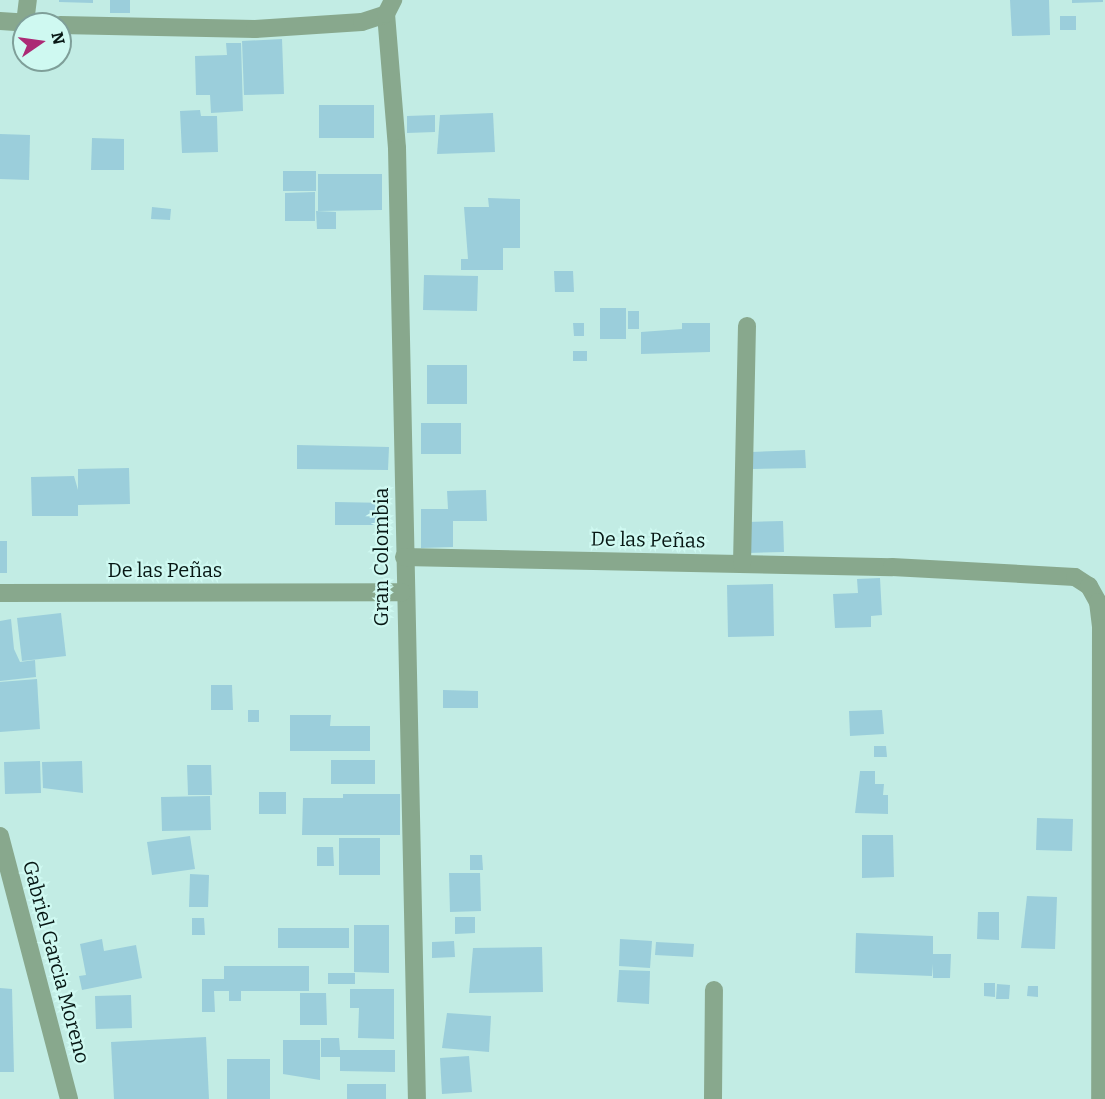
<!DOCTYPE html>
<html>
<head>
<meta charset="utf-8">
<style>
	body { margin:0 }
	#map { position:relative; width:1105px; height:1099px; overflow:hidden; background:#c2ece4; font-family:Bitter,serif }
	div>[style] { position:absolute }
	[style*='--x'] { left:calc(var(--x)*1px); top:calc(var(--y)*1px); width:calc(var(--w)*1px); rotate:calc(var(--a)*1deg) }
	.building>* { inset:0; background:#9bcedb }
	.minor>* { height:18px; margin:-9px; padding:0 9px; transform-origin:9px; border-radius:9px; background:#88a88d }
	.tertiary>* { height:18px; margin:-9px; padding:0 9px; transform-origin:9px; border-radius:9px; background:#88a88d }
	span { translate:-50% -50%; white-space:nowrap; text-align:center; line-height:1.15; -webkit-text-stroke:4.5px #cff9f1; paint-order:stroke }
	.street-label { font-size:20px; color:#071714 }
	.north { position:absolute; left:12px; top:12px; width:60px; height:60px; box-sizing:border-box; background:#cff9f1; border:2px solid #7f9f99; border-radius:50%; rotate:77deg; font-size:16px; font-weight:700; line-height:24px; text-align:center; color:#071714 }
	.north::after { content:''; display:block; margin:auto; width:21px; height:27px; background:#ac2a75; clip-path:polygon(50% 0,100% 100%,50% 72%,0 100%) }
</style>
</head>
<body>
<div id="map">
	<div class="building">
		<i style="clip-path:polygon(59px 0,93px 0,93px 3px,59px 2px)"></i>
		<i style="clip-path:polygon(110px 0,130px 0,130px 13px,110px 13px)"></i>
		<i style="clip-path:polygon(1010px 0,1049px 0,1050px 35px,1012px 36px)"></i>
		<i style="clip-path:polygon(1072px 0,1103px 0,1103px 2px,1072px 3px)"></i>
		<i style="clip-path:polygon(1060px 16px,1076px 16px,1076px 30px,1060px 30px)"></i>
		<i style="clip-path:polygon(282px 39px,284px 94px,244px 95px,242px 41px)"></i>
		<i style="clip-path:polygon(226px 43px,241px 43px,243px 111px,211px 113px,210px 95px,196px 95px,195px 56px,227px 55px)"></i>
		<i style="clip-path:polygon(319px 105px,374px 105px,374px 138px,319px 138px)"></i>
		<i style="clip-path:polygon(200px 110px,201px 116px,217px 116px,218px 152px,182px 153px,180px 111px)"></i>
		<i style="clip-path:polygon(493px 113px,495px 152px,437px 154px,440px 115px)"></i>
		<i style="clip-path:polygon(435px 115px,435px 132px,407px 133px,407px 116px)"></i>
		<i style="clip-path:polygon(0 134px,30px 135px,29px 180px,0 179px)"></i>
		<i style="clip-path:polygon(92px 138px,124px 139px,124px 170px,91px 170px)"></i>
		<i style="clip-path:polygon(283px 171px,316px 171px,316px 191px,283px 191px)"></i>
		<i style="clip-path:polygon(318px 174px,382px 174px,382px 210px,318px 211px)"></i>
		<i style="clip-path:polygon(315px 192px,315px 221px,285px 221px,285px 193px)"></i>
		<i style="clip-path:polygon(488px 198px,520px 199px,520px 248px,503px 248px,503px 270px,461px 270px,461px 259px,468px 259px,464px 207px,489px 207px)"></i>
		<i style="clip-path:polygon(152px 207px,171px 209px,170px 220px,151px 219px)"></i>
		<i style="clip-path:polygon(316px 211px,336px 212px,336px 229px,317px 229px)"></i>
		<i style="clip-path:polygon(554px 271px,573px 271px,574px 292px,555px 292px)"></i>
		<i style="clip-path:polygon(424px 275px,478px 276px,477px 311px,423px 310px)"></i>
		<i style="clip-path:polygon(600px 308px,626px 308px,626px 339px,600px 339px)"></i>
		<i style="clip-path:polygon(628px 311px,639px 311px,639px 329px,628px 329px)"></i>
		<i style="clip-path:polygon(573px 323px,584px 323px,584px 336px,574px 336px)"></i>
		<i style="clip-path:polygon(682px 323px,710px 323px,710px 352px,641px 354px,641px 332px,682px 329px)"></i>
		<i style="clip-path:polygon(573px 351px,587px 351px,587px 361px,573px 361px)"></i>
		<i style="clip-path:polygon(427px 365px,467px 365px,467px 404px,427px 404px)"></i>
		<i style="clip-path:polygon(421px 423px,461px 423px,461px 454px,421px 454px)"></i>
		<i style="clip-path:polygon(297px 445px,389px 447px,388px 470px,297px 469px)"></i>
		<i style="clip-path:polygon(805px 450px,806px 468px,752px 469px,752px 452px)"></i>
		<i style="clip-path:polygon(129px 468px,130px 504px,78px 505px,78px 516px,32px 516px,31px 477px,74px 476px,78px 490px,78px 469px)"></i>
		<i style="clip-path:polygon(486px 490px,487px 521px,453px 521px,453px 547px,421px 548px,421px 509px,448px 509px,447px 491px)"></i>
		<i style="clip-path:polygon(335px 502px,389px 503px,389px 525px,335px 525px)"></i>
		<i style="clip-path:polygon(783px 521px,784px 552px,748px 553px,747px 522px)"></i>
		<i style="clip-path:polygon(0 541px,7px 541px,7px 573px,0 573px)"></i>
		<i style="clip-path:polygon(880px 578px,882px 615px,871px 616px,871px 627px,835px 628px,833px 594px,858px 593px,857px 579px)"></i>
		<i style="clip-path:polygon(773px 584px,774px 636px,728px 637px,727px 585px)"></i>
		<i style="clip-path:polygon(61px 613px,66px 656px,22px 661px,17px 618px)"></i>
		<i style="clip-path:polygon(11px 619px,14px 649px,20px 662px,35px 660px,36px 677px,0 681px,0 621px)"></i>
		<i style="clip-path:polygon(37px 679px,40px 729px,0 732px,0 682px)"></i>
		<i style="clip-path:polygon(211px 685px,232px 685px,233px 710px,211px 710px)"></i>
		<i style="clip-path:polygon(443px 690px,478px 691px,478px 708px,443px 708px)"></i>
		<i style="clip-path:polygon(248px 710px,259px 710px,259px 722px,248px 722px)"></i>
		<i style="clip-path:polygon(882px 710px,884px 734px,850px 736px,849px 711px)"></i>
		<i style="clip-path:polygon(290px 715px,331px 715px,330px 726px,370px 726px,370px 751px,290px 751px)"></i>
		<i style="clip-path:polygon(874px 746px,886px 746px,887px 757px,874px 757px)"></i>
		<i style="clip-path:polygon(331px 760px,375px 760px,375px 784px,331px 784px)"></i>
		<i style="clip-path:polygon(40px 761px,41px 793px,5px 794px,4px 762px)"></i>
		<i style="clip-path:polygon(82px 761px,83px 793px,43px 788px,42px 762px)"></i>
		<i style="clip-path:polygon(187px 765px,211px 765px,212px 795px,188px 795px)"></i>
		<i style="clip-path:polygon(860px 771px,875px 771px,875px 784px,884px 784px,883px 795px,888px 795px,888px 814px,855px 813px)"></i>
		<i style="clip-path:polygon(259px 792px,286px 792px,286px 814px,259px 814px)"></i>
		<i style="clip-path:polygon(343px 794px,400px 794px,400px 835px,302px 835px,303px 798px,343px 798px)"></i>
		<i style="clip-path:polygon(210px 796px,211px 830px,162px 831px,161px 797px)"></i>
		<i style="clip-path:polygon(1037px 818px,1073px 819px,1072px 851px,1036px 850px)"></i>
		<i style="clip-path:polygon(862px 835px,893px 835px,894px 877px,862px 878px)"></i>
		<i style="clip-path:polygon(190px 836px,195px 869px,152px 875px,147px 842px)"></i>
		<i style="clip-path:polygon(339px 838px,380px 838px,380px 875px,339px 875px)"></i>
		<i style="clip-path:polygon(317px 847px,333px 847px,334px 866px,317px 866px)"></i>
		<i style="clip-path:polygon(470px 855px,482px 855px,483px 870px,470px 870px)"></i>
		<i style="clip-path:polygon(449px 873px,480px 873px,481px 911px,450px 912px)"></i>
		<i style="clip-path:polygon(190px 874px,209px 875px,208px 907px,189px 907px)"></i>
		<i style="clip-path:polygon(1027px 896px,1057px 897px,1055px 949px,1021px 948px)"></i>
		<i style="clip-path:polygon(978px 912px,999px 912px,999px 940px,977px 939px)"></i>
		<i style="clip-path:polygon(455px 917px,475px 917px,475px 933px,455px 934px)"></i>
		<i style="clip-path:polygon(192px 918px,204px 918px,205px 935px,192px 935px)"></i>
		<i style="clip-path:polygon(354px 925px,389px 925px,389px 973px,354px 972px)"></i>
		<i style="clip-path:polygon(278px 928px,349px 928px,349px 948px,278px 948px)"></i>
		<i style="clip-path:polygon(856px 933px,933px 936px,933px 954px,951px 954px,950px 978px,933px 978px,933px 964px,932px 976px,855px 973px)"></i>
		<i style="clip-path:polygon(102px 939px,104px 951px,136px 945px,142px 978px,82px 990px,79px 976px,86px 975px,80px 944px)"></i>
		<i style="clip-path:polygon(620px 939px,652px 941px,650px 968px,619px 966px)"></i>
		<i style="clip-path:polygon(454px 941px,455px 957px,432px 958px,432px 942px)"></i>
		<i style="clip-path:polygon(656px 942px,694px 944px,693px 957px,655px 955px)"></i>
		<i style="clip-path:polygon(542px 947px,543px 992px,469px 993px,473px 948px)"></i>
		<i style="clip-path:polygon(224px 966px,309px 966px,309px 991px,241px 991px,241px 1001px,229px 1001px,229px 991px,214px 991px,215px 1012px,202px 1012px,202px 979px,224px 979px)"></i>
		<i style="clip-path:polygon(619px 970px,650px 971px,649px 1004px,617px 1002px)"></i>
		<i style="clip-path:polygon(328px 973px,355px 973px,355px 984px,328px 984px)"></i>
		<i style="clip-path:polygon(984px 983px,995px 983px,995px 997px,984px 996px)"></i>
		<i style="clip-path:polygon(997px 984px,1010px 985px,1009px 999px,996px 999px)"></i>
		<i style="clip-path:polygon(1028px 986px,1038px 986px,1038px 997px,1027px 996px)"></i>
		<i style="clip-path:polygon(0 988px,12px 989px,14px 1072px,0 1072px)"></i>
		<i style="clip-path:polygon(350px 989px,394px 989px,394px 1039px,358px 1038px,359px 1008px,350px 1008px)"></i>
		<i style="clip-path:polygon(300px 993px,326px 993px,327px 1025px,300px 1025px)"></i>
		<i style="clip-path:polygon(131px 995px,132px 1028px,96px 1029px,95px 996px)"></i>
		<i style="clip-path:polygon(447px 1013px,491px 1016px,489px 1052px,442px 1048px)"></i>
		<i style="clip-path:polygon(206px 1037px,209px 1099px,114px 1099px,111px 1042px)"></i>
		<i style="clip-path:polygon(321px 1038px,339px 1038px,340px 1050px,395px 1050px,395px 1072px,340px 1071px,340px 1057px,321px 1057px)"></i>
		<i style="clip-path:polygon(283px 1040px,320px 1040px,320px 1080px,283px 1074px)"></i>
		<i style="clip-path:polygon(469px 1056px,472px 1092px,442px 1094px,440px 1058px)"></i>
		<i style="clip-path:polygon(227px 1059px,270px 1059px,270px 1099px,227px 1099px)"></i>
		<i style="clip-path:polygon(347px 1084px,386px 1084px,386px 1099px,347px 1099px)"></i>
	</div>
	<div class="minor">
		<i style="--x:386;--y:14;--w:134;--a:85.3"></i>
		<i style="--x:397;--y:148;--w:951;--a:88.8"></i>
		<i style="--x:0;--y:21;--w:46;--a:3.7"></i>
		<i style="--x:25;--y:23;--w:23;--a:-83"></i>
		<i style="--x:60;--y:25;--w:195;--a:1.2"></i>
		<i style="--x:255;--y:29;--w:107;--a:-3.7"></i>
		<i style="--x:362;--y:22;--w:25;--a:-18"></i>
		<i style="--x:386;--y:14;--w:16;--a:-63"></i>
		<i style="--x:404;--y:557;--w:488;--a:1.2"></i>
		<i style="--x:892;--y:567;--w:183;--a:3.1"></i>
		<i style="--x:1075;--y:577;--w:17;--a:33"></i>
		<i style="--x:1089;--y:586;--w:18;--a:61"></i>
		<i style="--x:1098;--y:602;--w:26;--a:83"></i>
		<i style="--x:1101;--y:628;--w:471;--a:90.1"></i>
		<i style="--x:742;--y:564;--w:238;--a:-88.8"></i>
		<i style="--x:0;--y:593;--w:402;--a:-0.1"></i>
		<i style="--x:713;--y:1099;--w:109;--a:-89.5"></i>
	</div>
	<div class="tertiary">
		<i style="--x:0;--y:836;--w:272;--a:75.3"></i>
	</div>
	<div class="street-label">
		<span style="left:648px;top:540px;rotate:1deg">De las Peñas</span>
		<span style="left:381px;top:557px;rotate:-90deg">Gran Colombia</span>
		<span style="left:165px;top:570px">De las Peñas</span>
		<span style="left:56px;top:962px;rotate:75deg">Gabriel Garcia Moreno</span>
	</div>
	<div class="north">N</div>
</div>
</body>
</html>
